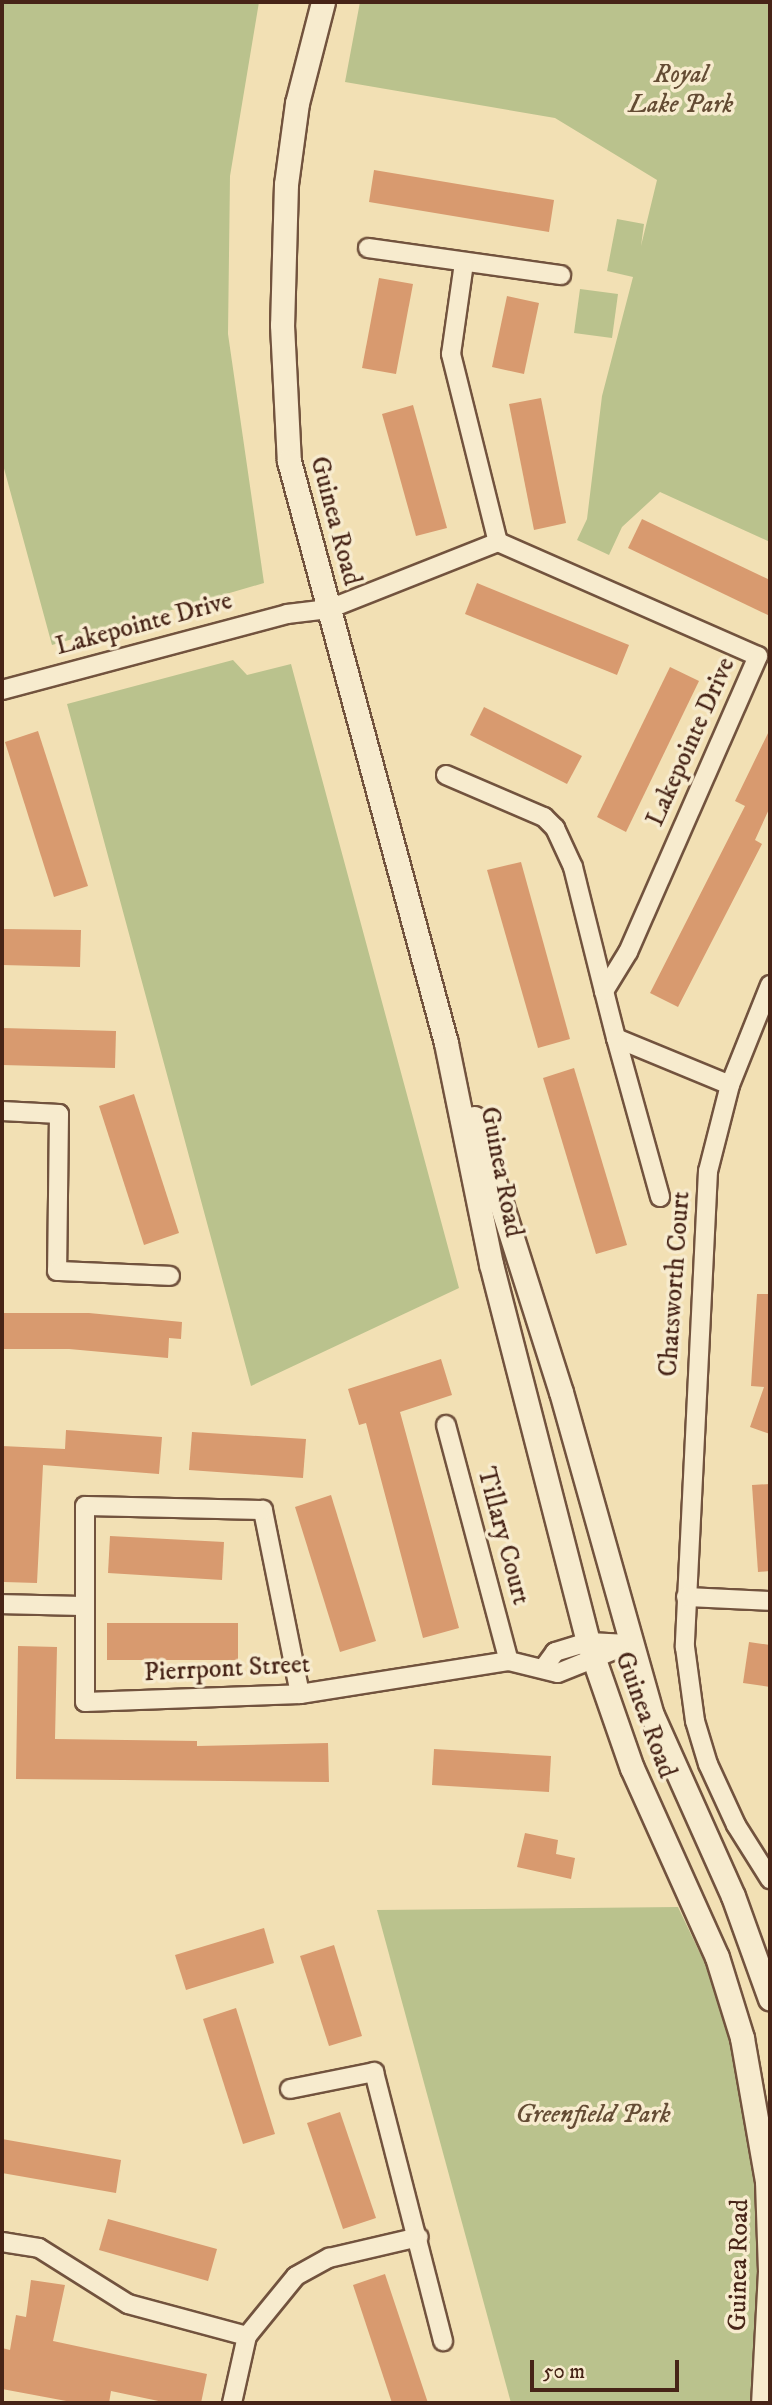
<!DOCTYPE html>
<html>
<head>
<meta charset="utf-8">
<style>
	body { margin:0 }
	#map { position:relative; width:772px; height:2405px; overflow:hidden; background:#f2e0b4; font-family:"IM FELL DW Pica",serif }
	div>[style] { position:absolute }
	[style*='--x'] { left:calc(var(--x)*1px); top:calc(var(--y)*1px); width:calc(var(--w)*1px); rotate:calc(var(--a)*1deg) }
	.green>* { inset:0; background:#bac28d }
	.building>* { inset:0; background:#d89a6f }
	.roads { filter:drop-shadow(2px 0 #72533e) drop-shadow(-2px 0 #72533e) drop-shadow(0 2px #72533e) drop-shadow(0 -2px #72533e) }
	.minor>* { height:18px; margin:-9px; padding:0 9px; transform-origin:9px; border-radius:9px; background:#f7ebce }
	.secondary>* { height:23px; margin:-11.5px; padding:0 11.5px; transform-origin:11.5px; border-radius:11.5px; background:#f7ebce }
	span { translate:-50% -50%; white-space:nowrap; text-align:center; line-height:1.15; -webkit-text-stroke:7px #f7ebce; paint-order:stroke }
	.park-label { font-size:26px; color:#644c34; font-style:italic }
	.street-label { font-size:26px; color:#472417 }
	.frame { position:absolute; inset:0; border:4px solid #472417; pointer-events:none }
	.scale { position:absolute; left:530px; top:2360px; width:149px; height:32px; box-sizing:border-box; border:4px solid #472417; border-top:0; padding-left:9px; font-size:21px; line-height:24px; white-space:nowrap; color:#472417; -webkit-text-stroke:5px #f7ebce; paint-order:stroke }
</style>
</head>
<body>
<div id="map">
	<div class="green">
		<i style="clip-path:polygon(2px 2px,259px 2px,230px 176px,228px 334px,264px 583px,52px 645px,2px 461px)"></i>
		<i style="clip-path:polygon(360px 2px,770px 2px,770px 542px,660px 492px,622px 527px,609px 555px,577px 540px,587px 519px,602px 396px,633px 277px,607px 271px,617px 219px,644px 224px,641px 246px,657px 180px,555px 118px,345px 82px)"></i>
		<i style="clip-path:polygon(580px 289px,618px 294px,612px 338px,574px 333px)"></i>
		<i style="clip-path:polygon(233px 660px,247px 675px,291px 664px,459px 1288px,251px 1386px,67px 704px)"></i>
		<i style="clip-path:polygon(678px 1907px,708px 1970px,743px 2081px,761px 2186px,760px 2403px,511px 2403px,377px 1910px)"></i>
	</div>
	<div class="building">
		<i style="clip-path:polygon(374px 170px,554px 200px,549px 232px,369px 202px)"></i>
		<i style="clip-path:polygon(379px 278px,413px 284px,396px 374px,362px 368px)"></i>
		<i style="clip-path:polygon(507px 296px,539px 303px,524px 374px,492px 367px)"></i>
		<i style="clip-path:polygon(541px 398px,566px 523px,534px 530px,509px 404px)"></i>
		<i style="clip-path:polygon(413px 405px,447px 528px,416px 536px,382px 414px)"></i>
		<i style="clip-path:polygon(642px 519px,770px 580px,770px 616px,628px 548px)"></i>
		<i style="clip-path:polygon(477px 583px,629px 645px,617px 675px,465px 614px)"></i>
		<i style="clip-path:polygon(670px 667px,699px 681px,626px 832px,597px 817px)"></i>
		<i style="clip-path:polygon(484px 707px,582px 756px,567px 784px,470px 735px)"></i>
		<i style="clip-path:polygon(770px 729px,770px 807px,755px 840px,762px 844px,678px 1007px,650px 993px,745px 806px,735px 801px)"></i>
		<i style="clip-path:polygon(38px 731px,88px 886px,54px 897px,5px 742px)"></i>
		<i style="clip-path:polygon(521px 862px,570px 1039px,538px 1048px,487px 870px)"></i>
		<i style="clip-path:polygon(2px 929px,81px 930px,80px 967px,2px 965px)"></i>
		<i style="clip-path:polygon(2px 1028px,116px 1031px,115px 1068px,2px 1065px)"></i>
		<i style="clip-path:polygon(574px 1068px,627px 1245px,596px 1254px,543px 1078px)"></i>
		<i style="clip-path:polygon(134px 1094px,179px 1233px,144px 1245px,99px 1106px)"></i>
		<i style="clip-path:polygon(757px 1294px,770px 1294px,770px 1434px,750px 1427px,764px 1387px,751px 1386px)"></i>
		<i style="clip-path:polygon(2px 1313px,89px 1313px,182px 1322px,181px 1339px,169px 1338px,168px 1358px,69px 1349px,2px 1349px)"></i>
		<i style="clip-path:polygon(441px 1359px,452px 1395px,400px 1412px,459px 1628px,423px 1638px,366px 1423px,359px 1425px,348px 1389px)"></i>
		<i style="clip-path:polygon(66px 1430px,162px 1437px,159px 1474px,43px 1465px,37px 1583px,4px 1582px,2px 1446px,65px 1449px)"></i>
		<i style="clip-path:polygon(192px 1432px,306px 1439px,303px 1478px,189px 1470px)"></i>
		<i style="clip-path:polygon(770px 1484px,770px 1571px,758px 1572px,752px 1485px)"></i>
		<i style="clip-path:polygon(331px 1495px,376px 1641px,340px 1652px,295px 1507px)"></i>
		<i style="clip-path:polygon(110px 1536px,224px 1542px,222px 1580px,108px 1573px)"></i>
		<i style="clip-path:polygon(107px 1623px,238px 1623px,238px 1660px,107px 1660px)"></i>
		<i style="clip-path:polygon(749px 1642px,770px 1645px,770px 1687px,743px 1683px)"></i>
		<i style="clip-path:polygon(18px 1646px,57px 1647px,55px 1739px,197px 1741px,197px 1746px,328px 1743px,329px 1782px,16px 1779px)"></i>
		<i style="clip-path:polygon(434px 1749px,551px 1756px,549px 1792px,432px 1785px)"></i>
		<i style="clip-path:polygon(525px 1833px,558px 1840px,556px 1854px,575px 1858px,571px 1879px,517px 1867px)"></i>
		<i style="clip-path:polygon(264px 1928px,274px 1963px,186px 1990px,175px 1955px)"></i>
		<i style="clip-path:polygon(334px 1945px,362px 2036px,329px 2046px,300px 1956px)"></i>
		<i style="clip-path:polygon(236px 2008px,275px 2134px,243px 2144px,203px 2019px)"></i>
		<i style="clip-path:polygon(340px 2112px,376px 2218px,343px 2229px,307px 2123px)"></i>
		<i style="clip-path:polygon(2px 2139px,121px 2160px,116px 2193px,2px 2173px)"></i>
		<i style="clip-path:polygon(108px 2219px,217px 2249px,208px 2281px,99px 2250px)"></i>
		<i style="clip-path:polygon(385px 2274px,428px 2403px,392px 2403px,353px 2285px)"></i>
		<i style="clip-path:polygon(31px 2280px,65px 2285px,53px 2341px,207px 2374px,201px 2403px,168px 2403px,111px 2391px,109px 2403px,77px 2403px,2px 2389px,2px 2348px,10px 2350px,16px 2315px,26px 2317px)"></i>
	</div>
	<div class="roads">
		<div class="minor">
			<i style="--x:368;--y:248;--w:195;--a:8"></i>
			<i style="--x:464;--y:263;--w:92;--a:98.1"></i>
			<i style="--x:451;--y:354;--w:194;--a:76"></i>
			<i style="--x:2;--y:690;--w:295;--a:-14.9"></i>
			<i style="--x:287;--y:614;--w:42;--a:-6.8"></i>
			<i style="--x:329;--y:609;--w:182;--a:-21.6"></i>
			<i style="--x:498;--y:542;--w:284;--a:23.7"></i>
			<i style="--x:758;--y:656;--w:323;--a:113.7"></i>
			<i style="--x:628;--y:952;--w:46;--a:121.6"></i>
			<i style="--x:604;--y:991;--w:49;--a:75.7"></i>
			<i style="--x:616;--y:1038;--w:123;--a:22.4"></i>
			<i style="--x:446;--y:775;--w:107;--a:23.2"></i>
			<i style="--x:544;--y:817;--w:16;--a:45"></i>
			<i style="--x:555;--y:828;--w:43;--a:65.2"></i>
			<i style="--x:573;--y:867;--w:128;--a:76"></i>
			<i style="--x:770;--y:985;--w:108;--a:111.8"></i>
			<i style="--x:730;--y:1085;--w:89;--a:104.3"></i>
			<i style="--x:708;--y:1171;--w:477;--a:92.8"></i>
			<i style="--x:685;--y:1647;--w:75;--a:82.3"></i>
			<i style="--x:695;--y:1721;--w:45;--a:73.2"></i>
			<i style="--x:708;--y:1764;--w:67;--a:65.3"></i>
			<i style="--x:736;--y:1825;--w:64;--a:57.8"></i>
			<i style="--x:616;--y:1038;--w:165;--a:74.5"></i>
			<i style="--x:2;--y:1111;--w:57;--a:3"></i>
			<i style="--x:59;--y:1114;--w:157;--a:90.7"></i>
			<i style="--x:57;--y:1271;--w:113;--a:2.5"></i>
			<i style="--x:446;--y:1425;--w:244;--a:75.1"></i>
			<i style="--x:686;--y:1597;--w:84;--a:2.7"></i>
			<i style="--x:2;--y:1604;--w:81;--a:1.4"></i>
			<i style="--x:545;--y:1666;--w:17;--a:-54"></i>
			<i style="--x:555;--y:1652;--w:34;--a:-17"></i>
			<i style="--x:588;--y:1642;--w:41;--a:2.8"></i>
			<i style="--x:300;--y:1694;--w:188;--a:-101.4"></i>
			<i style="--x:263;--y:1510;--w:178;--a:-178.7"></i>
			<i style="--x:85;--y:1506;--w:196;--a:90"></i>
			<i style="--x:85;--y:1702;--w:215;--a:-2.1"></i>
			<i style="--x:300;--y:1694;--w:212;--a:-9"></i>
			<i style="--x:509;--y:1661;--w:50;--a:13.8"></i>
			<i style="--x:558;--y:1673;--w:77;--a:-22.2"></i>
			<i style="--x:290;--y:2089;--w:86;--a:-11.4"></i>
			<i style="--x:374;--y:2072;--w:278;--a:75.6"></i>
			<i style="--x:2;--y:2242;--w:37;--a:9"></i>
			<i style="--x:39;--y:2248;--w:105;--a:32.2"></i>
			<i style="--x:128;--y:2304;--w:123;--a:15.1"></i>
			<i style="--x:232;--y:2403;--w:69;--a:-77.4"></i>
			<i style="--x:247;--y:2336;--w:77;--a:-50.8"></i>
			<i style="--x:296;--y:2276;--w:38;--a:-29"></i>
			<i style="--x:329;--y:2258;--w:92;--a:-13.1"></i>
		</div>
		<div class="secondary">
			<i style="--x:323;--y:2;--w:104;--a:104.4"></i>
			<i style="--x:297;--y:103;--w:82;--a:97.7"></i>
			<i style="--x:286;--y:184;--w:141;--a:91.6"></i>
			<i style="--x:282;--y:325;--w:136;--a:87.1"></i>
			<i style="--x:289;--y:461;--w:603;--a:74.9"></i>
			<i style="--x:446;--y:1043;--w:226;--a:78.5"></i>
			<i style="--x:491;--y:1264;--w:390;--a:75.6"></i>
			<i style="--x:588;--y:1642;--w:133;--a:70.8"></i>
			<i style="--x:632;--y:1768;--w:207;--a:65.8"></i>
			<i style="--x:717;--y:1957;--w:85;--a:72.8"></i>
			<i style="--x:742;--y:2038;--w:145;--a:80.1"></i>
			<i style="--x:767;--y:2181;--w:90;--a:88.1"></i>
			<i style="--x:770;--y:2271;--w:132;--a:93"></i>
			<i style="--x:474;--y:1118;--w:287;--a:72.4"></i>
			<i style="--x:561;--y:1392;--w:336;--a:74.3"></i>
			<i style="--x:652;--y:1715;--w:198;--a:65.9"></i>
			<i style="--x:733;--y:1896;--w:109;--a:70.2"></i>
		</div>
	</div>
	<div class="park-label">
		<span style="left:681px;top:90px">Royal<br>Lake Park</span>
		<span style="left:593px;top:2115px">Greenfield Park</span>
	</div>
	<div class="street-label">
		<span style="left:335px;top:521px;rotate:75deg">Guinea Road</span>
		<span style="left:144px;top:624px;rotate:-15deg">Lakepointe Drive</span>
		<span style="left:691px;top:742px;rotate:-66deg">Lakepointe Drive</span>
		<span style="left:501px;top:1172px;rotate:79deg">Guinea Road</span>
		<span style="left:675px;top:1284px;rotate:-86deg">Chatsworth Court</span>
		<span style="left:503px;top:1536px;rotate:75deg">Tillary Court</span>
		<span style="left:227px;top:1669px;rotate:-3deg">Pierrpont Street</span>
		<span style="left:645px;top:1715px;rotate:70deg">Guinea Road</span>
		<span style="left:739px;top:2265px;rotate:-89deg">Guinea Road</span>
	</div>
	<div class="frame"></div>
	<div class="scale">50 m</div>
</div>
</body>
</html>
